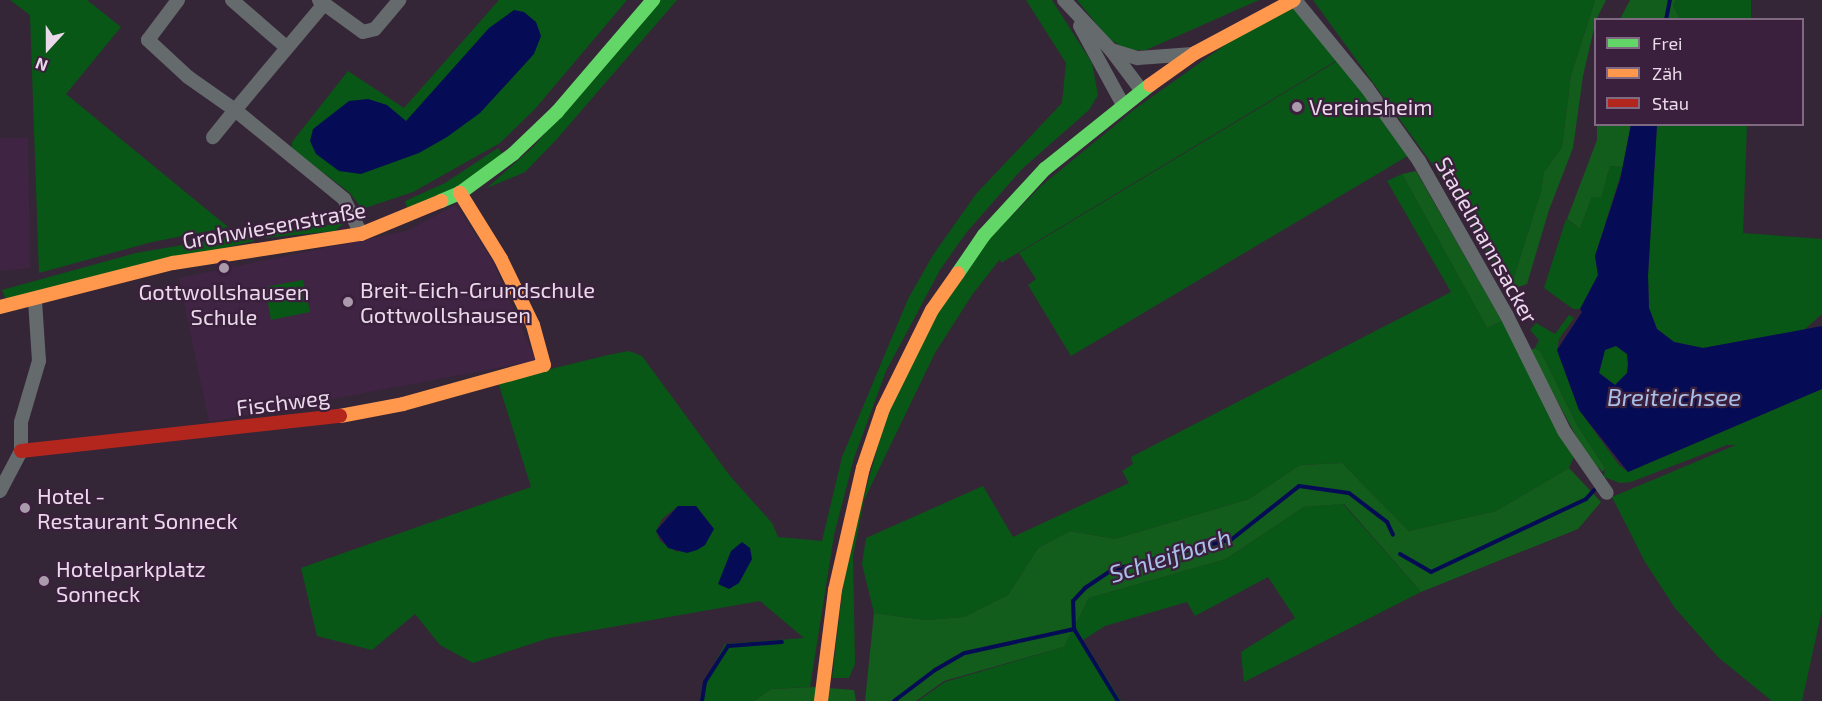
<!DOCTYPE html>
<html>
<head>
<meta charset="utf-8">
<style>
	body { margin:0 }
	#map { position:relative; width:1822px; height:701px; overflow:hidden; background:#342636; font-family:"Exo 2",sans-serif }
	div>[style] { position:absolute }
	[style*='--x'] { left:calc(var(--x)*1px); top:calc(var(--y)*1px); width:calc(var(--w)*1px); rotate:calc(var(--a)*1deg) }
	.built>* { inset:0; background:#402443 }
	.green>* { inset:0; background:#095716 }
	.forest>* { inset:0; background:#125c1c }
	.water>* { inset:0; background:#050c55 }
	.stream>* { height:4px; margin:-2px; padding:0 2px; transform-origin:2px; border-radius:2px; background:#050c55 }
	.street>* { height:14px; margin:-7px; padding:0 7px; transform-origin:7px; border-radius:7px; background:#656a6d }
	.fast>* { height:14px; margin:-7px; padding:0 7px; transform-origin:7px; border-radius:7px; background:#63d668 }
	.slow>* { height:14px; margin:-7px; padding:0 7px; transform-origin:7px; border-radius:7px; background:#ff974d }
	.jam>* { height:14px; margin:-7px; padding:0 7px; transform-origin:7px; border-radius:7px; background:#b3261e }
	.dots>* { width:16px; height:16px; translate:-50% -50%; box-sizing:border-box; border:3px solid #3a203c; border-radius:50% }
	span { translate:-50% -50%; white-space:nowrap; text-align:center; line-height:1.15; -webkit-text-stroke:4.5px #3a203c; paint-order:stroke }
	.poi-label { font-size:22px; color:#ead9eb }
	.left { translate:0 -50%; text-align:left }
	.street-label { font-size:22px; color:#ead9eb }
	.water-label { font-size:24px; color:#a9bfea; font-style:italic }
	.legend { position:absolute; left:1594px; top:18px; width:210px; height:108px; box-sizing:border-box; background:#3a203c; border:2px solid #806a82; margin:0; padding:8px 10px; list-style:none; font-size:18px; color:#ead9eb }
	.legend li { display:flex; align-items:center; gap:12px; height:30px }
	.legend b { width:30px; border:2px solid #806a82 }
	.north { position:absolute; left:18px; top:18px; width:60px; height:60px; -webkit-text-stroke:4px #3a203c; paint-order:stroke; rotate:201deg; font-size:16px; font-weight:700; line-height:24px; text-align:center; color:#ead9eb }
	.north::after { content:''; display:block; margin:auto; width:21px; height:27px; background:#ead9eb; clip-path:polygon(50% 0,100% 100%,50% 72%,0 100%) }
</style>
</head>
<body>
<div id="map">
	<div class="built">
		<i style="clip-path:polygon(0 138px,28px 138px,30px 268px,0 271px)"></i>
		<i style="clip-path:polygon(456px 205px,492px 260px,536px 361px,209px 422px,179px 278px,407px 231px)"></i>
	</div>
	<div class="green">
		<i style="clip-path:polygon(10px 0,87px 0,121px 27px,66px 94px,228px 227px,152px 242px,39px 273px,30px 15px)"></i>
		<i style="clip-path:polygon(499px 0,627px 0,535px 109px,500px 143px,413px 192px,362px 209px,350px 193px,292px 149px,292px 142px,348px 71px,404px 108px)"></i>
		<i style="clip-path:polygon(660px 0,677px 0,556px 140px,525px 172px,487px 188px,534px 146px)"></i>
		<i style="clip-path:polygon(evenodd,1026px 0,1052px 0,1092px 63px,1098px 95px,1089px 110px,1022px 169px,966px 233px,940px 270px,886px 371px,854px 458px,834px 535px,810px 687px,771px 689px,754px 701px,700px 701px,704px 683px,725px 644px,804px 638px,760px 601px,549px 638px,473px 663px,440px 645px,415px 614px,372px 650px,317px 636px,301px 568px,531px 487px,498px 382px,608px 355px,629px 351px,642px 356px,730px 476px,772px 523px,778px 537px,822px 541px,842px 457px,908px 299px,933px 255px,976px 194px,1062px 103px,1066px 63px,1026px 0,678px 506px,696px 506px,714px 529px,677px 552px,660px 541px,656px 531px,662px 519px,678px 506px)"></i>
		<i style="clip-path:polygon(1077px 0,1259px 0,1146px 50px,1127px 50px,1108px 38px)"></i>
		<i style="clip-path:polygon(1313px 0,1595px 0,1571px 75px,1562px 147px,1544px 172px,1541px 191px,1510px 290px,1435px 168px)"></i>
		<i style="clip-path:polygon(1676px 0,1751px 0,1751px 19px,1680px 19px,1673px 5px)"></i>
		<i style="clip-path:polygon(1294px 6px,1339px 59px,1001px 263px,1000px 259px,972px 295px,935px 353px,864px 500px,853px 556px,855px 664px,849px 678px,832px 678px,846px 560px,887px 414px,932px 322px,979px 249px,1041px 186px,1135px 109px,1229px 42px)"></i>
		<i style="clip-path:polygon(1339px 60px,1411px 154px,1071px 356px,1028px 285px,1036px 279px,1019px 253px)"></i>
		<i style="clip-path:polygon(1657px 125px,1747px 125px,1743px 233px,1822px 239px,1822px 314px,1804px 330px,1703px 348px,1674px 342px,1657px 329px,1649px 308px,1648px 276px)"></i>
		<i style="clip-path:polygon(498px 148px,503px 155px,454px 189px,408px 211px,405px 201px,445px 183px)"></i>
		<i style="clip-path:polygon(1610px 166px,1623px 167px,1595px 256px,1598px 275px,1580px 309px,1573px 309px,1544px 288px,1566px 219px,1580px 229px,1592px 197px,1601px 197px)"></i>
		<i style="clip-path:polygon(1402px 174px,1487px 328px,1502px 321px,1575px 454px,1569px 468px,1496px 511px,1409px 531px,1342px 463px,1300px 465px,1249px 499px,1115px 539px,1070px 531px,1038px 548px,1008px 595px,964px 617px,925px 620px,874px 613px,862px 564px,866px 538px,983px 486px,1013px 537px,1129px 483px,1122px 471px,1133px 464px,1131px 457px,1451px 292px,1387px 181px)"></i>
		<i style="clip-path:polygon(344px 223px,335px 231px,266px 238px,271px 232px)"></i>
		<i style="clip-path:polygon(253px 233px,254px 241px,6px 300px,2px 290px,136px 253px)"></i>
		<i style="clip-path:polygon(303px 280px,310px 312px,271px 320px,265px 287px)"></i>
		<i style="clip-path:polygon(1569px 315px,1574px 318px,1559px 339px,1557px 350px,1579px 410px,1619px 465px,1628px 472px,1822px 389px,1822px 610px,1802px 701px,1772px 701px,1719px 658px,1675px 608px,1645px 562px,1612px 497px,1736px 445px,1727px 445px,1631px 482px,1620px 483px,1604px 477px,1605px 468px,1577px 425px,1541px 352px,1535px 348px,1539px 340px,1530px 330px,1536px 323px,1555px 334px)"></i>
		<i style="clip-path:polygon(1616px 346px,1627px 354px,1628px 364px,1627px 373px,1615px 385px,1599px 373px,1605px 349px)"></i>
		<i style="clip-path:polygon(1343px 504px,1421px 592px,1244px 682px,1241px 652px,1295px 618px,1268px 577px,1195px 616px,1187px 602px,1105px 626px,1083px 640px,1121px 701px,918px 701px,945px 682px,1064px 647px,1089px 598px,1226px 559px,1304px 507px)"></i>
	</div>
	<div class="forest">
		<i style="clip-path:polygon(1595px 0,1606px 0,1596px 20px,1583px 76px,1573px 148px,1549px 210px,1527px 284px,1510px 290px,1541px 191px,1544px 172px,1562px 147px,1571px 75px)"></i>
		<i style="clip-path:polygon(1630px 0,1676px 0,1673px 5px,1680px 19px,1620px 19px)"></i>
		<i style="clip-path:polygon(1597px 125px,1631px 125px,1623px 167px,1610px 166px,1601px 198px,1592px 197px,1580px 229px,1567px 219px,1597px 140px)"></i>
		<i style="clip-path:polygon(1416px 171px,1502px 321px,1487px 328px,1402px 174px)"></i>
		<i style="clip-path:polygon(1535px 348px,1541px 352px,1577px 425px,1605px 468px,1603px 472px,1588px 458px,1530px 351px)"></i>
		<i style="clip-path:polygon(1342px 463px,1409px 531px,1496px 511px,1569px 468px,1601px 502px,1578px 529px,1421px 592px,1344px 504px,1304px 507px,1226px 559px,1089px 598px,1064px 647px,944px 681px,916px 701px,865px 701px,874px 613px,925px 620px,964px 617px,1008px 595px,1038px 548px,1070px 531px,1115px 539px,1249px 499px,1300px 465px)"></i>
		<i style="clip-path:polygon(814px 687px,854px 690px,856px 701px,754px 701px,771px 689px)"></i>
	</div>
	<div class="water">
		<i style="clip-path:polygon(514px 10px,524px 12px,536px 22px,541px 36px,534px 54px,480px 113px,447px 137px,419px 153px,361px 174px,339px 171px,316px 154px,310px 141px,313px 129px,349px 101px,368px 99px,387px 105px,406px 121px,489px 28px)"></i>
		<i style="clip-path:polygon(evenodd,1631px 124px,1657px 125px,1648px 276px,1649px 308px,1657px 329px,1674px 342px,1703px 348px,1822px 326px,1822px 389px,1628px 472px,1579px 410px,1557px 350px,1582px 312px,1580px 309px,1598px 275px,1595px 256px,1620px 180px,1631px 124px,1616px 346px,1627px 354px,1628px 364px,1627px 373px,1615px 385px,1599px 373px,1605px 350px,1616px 346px)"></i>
		<i style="clip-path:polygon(678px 506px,696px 506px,714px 529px,705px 545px,697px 550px,687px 553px,668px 548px,656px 531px)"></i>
		<i style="clip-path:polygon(742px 542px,750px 548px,752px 559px,739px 583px,729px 589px,718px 584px,731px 551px)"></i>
	</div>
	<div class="stream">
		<i style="--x:1666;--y:20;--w:20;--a:-79"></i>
		<i style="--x:1400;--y:554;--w:36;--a:30"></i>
		<i style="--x:1431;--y:572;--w:171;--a:-25.2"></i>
		<i style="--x:1586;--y:499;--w:12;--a:-48"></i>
		<i style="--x:1074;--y:629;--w:84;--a:58.6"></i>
		<i style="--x:702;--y:701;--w:19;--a:-81"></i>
		<i style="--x:705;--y:682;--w:43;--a:-57.4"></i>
		<i style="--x:728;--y:646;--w:54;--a:-4.2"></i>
		<i style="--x:894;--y:701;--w:51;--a:-37.1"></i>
		<i style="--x:935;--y:670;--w:34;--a:-30"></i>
		<i style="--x:965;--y:653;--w:112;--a:-12.4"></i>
		<i style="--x:1074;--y:629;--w:28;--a:-92"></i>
		<i style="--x:1073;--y:601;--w:18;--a:-47"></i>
		<i style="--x:1085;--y:588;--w:32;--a:-34"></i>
		<i style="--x:1112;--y:570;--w:124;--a:-14.5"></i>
		<i style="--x:1232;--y:539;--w:85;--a:-38.3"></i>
		<i style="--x:1299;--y:486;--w:50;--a:8"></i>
		<i style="--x:1349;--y:493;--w:48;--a:37.3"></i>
		<i style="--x:1387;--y:522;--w:14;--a:65"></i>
	</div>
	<div class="street">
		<i style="--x:178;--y:0;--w:50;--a:126.9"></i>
		<i style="--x:148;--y:40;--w:54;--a:42.8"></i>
		<i style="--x:188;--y:77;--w:57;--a:35.1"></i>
		<i style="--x:235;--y:110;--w:35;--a:129"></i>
		<i style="--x:232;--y:0;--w:72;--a:41"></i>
		<i style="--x:319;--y:0;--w:54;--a:36"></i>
		<i style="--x:363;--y:32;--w:12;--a:-14"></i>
		<i style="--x:375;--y:29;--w:38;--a:-50"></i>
		<i style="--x:1064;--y:0;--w:69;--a:46.8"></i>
		<i style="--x:1111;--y:50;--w:51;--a:52.9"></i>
		<i style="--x:1295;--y:0;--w:114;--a:50.7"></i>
		<i style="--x:1367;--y:88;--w:90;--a:54.5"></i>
		<i style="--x:1419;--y:161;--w:178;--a:60.4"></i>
		<i style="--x:1507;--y:316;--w:128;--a:63.6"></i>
		<i style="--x:1564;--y:431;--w:75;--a:55.3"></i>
		<i style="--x:324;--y:4;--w:138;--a:130"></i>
		<i style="--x:235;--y:110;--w:141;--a:39.2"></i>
		<i style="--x:344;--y:199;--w:39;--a:64"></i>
		<i style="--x:1080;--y:26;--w:90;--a:61.4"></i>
		<i style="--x:1111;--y:50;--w:28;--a:17"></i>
		<i style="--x:1138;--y:58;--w:55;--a:-4.2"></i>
		<i style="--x:0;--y:491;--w:45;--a:-62.3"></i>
		<i style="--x:21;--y:451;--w:29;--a:-90"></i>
		<i style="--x:21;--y:422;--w:64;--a:-73.6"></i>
		<i style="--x:39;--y:361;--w:61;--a:-93.8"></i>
	</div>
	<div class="fast">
		<i style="--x:441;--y:201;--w:21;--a:-23"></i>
		<i style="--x:460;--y:193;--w:66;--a:-36.3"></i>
		<i style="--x:513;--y:154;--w:61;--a:-43.7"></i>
		<i style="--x:557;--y:112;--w:148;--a:-49.4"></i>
		<i style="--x:958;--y:273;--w:46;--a:-55.6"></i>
		<i style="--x:984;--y:235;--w:90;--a:-47.3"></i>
		<i style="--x:1045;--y:169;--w:134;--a:-38.7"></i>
	</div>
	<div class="slow">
		<i style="--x:1150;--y:85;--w:55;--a:-35.4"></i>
		<i style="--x:1195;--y:53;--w:112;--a:-28.2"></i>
		<i style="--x:0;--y:307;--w:179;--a:-14.3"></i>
		<i style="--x:173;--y:263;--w:190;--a:-8.8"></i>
		<i style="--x:361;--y:234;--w:87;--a:-22.4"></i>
		<i style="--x:340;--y:416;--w:64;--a:-10.8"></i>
		<i style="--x:403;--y:404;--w:146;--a:-15.5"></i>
		<i style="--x:544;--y:365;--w:41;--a:-105.4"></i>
		<i style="--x:533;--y:325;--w:73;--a:-115.9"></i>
		<i style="--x:501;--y:259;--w:78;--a:-121.8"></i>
		<i style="--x:821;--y:701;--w:112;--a:-82.8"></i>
		<i style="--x:835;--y:590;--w:125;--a:-77.1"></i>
		<i style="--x:863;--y:468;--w:62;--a:-71.3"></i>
		<i style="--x:883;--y:409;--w:110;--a:-63.7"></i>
		<i style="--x:932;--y:310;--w:45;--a:-54.9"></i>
	</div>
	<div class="jam">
		<i style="--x:21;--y:451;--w:321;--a:-6.3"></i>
	</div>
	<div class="dots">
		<i style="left:1297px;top:107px;background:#aa9aac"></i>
		<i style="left:224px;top:268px;background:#aa9aac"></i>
		<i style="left:348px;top:302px;background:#aa9aac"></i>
		<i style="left:25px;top:508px;background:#aa9aac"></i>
		<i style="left:44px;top:581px;background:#aa9aac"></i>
	</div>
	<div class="poi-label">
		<span class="left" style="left:1309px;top:107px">Vereinsheim</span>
		<span class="left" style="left:360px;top:302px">Breit-Eich-Grundschule<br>Gottwollshausen</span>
		<span style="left:224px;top:304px">Gottwollshausen<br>Schule</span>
		<span class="left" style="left:37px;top:508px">Hotel -<br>Restaurant Sonneck</span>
		<span class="left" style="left:56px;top:581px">Hotelparkplatz<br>Sonneck</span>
	</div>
	<div class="street-label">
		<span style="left:274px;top:225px;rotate:-10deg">Grohwiesenstraße</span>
		<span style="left:1487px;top:240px;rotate:61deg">Stadelmannsacker</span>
		<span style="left:283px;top:402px;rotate:-7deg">Fischweg</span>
	</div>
	<div class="water-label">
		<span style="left:1674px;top:397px">Breiteichsee</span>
		<span style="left:1170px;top:555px;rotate:-18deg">Schleifbach</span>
	</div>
	<ul class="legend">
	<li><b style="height:8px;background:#63d668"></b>Frei</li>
	<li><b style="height:8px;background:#ff974d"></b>Zäh</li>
	<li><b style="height:8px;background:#b3261e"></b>Stau</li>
	</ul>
	<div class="north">N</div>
</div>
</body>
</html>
